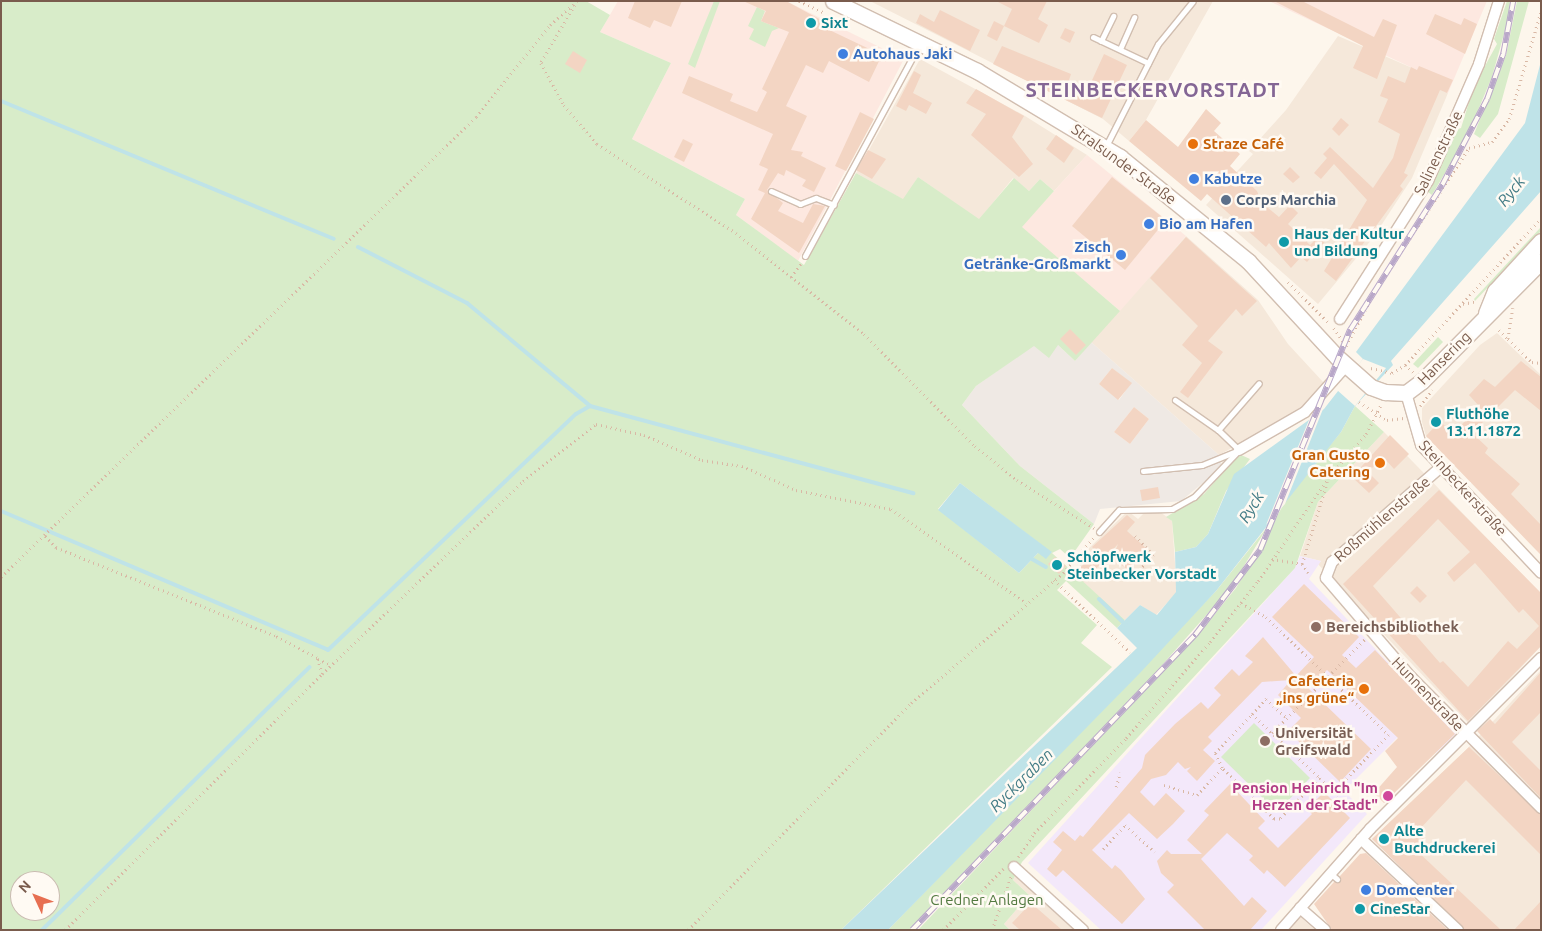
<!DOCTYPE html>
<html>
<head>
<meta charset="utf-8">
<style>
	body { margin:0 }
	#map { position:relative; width:1542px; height:931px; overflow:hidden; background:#fdf6ec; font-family:Ubuntu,sans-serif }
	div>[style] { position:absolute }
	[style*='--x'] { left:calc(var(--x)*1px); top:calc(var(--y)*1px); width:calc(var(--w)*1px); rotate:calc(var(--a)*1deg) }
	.residential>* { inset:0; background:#f5e8da }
	.commercial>* { inset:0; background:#fde8e0 }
	.industrial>* { inset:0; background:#efe9e4 }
	.education>* { inset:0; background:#f3e8fa }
	.green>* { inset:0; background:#d8ecc9 }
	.water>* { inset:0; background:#bfe3e8 }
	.pier>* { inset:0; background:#fdf6ec }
	.stream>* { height:4px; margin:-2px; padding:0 2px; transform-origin:2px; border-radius:2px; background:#bfe3e8 }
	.building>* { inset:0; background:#f3d5c3 }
	.path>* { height:2.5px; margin-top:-1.25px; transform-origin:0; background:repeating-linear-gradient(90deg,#d9b8a5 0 1px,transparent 0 5px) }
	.roads { filter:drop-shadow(1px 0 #d1beb0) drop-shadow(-1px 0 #d1beb0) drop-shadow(0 1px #d1beb0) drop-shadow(0 -1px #d1beb0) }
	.lane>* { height:5px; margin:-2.5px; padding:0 2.5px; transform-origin:2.5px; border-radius:2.5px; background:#fff }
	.street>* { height:10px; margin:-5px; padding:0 5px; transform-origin:5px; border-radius:5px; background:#fff }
	.secondary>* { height:15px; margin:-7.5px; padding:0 7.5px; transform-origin:7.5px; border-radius:7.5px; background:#fff }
	.rail>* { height:5.5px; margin-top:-2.75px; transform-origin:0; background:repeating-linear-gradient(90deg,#fffaf3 0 11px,#b9a8c9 0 22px); box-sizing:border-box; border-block:1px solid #b9a8c9 }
	.dots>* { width:14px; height:14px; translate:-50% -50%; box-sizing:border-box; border:2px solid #fffaf3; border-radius:50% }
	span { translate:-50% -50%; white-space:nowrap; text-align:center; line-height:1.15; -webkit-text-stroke:5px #fffaf3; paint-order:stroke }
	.culture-label { font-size:15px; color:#0d838f; font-weight:700 }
	.left { translate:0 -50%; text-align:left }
	.shop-label { font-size:15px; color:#366cbe; font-weight:700 }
	.right { translate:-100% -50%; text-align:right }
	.food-label { font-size:15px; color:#c56008; font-weight:700 }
	.street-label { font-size:15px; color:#7a5c4d }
	.service-label { font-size:15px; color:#4e5e75; font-weight:700 }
	.education-label { font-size:15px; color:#785e54; font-weight:700 }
	.hotel-label { font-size:15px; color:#b23c85; font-weight:700 }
	.park-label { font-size:15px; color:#537a41 }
	.water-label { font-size:16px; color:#437c86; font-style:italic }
	.district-label { font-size:20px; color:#846695; font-weight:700; letter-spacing:1px }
	.frame { position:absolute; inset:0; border:2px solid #7a5c4d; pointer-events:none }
	.north { position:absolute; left:10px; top:871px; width:50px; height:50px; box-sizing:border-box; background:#fffaf3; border:1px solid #cabbb1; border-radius:50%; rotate:313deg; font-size:14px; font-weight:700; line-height:20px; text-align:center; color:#7a5c4d }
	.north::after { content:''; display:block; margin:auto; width:18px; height:22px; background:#e76f51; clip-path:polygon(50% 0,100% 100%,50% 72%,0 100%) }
</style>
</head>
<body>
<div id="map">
	<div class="residential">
		<i style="clip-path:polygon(870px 1px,1213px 1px,1146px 120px,1129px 141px,1103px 119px)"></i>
		<i style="clip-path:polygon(1338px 36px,1417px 70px,1414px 79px,1448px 93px,1412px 178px,1373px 238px,1318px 304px,1206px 205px,1253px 154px,1249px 151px,1286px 110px)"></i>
		<i style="clip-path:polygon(920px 59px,1025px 116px,1087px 155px,1054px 191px,1040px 179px,1029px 191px,1013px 178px,979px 220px,918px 177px,904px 200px,856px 173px)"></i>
		<i style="clip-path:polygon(1186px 236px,1258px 300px,1288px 344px,1324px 383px,1303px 409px,1219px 455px,1091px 342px)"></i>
		<i style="clip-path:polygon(1497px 333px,1541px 375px,1541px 555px,1426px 436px,1422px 422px,1422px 408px,1480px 345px)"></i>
		<i style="clip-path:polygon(1384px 432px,1540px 593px,1541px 646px,1469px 724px,1337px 585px,1318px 564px,1321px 561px,1300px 556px,1318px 502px)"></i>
		<i style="clip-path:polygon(1128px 511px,1138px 519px,1144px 513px,1159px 511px,1172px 521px,1177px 592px,1156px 615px,1140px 605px,1125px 620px,1073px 573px,1092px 553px,1088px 549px)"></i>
		<i style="clip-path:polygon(1541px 670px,1541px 930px,1466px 930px,1372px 839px,1467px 749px)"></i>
		<i style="clip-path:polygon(1015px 876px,1074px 930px,1010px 930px,1004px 924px,1029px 895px,1013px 880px)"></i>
		<i style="clip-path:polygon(1299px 916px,1315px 930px,1287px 930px)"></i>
	</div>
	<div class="commercial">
		<i style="clip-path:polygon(618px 1px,786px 1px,904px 59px,798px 261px,736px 215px,745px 199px,632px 139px,671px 63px,600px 32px)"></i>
		<i style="clip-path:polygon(1269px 1px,1487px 1px,1448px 93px,1414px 79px,1417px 70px)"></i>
		<i style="clip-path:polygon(1087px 155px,1186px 236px,1120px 311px,1021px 227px)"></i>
	</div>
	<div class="industrial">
		<i style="clip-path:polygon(evenodd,1091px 342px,1219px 455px,1222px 467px,1181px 501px,1100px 509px,1094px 524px,1020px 466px,962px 405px,976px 386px,1034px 345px,1058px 345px,1075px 361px,1091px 342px,1112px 368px,1131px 383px,1119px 400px,1099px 384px,1112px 368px,1091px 342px,1134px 407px,1149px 419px,1130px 444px,1114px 432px,1134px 407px)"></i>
	</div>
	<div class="education">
		<i style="clip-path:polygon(1300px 556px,1321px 561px,1309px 579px,1456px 734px,1436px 753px,1409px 726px,1344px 791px,1367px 814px,1261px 930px,1101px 930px,1028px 863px,1295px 568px)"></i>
	</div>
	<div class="green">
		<i style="clip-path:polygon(evenodd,1px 1px,586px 1px,610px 15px,600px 32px,671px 63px,632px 139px,745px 199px,736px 215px,804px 265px,856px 173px,903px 199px,918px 177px,979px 219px,1014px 178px,1029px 191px,1040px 179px,1054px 191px,1022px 227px,1120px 311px,1075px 361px,1058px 345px,1049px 358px,1034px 346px,976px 386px,962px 405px,1020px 466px,1094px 524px,1070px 558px,1060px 549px,1052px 553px,1125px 620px,1117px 628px,1066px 581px,1057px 590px,1097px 625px,1081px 643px,1112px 667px,841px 930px,1px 930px,1px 1px,960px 483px,1052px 553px,1038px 553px,1019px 573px,938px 509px,960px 483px,1px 1px,20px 881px,50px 881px,50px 911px,20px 911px,20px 881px)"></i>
		<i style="clip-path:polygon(714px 1px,720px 1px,695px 68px,688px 64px)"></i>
		<i style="clip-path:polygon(1507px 1px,1510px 1px,1509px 16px,1492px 77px,1468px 134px,1432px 195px,1428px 192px,1456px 130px,1461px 128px,1474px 86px,1497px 44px,1494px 39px)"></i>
		<i style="clip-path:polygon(1517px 1px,1529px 1px,1498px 114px,1480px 138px,1474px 134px,1506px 55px)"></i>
		<i style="clip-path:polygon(757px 7px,765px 11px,761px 21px,779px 28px,772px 31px,765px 47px,749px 39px,754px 29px,748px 26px)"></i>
		<i style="clip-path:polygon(1541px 227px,1541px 231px,1475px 301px,1474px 299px)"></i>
		<i style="clip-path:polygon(1438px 337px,1443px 342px,1418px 368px,1413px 364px)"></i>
		<i style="clip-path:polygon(1355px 406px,1384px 432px,1318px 502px,1295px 568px,1022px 862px,1013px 880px,1029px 895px,1004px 924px,1010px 930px,918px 930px,1200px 632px,1236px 588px,1289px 495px,1341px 432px)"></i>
		<i style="clip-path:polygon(1239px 454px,1250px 459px,1226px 491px,1208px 534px,1196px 547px,1175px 552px,1172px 521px,1166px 517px,1204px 494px)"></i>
		<i style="clip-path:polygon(1268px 526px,1232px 586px,1156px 672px,909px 930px,888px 930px,1216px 591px)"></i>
		<i style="clip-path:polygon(1254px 723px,1310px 778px,1277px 812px,1221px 757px)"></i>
	</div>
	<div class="water">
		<i style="clip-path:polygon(1541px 61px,1541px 191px,1391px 361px,1393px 365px,1355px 406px,1341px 432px,1216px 591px,1140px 673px,888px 930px,841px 930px,1137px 648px,1117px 628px,1140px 605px,1157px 615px,1176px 592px,1175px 552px,1196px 547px,1208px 534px,1234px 474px,1324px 409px,1363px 359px,1356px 352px,1525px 123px)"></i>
		<i style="clip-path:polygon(960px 483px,1052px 552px,1046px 559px,1038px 553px,1019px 573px,938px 510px)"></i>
	</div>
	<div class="pier">
		<i style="clip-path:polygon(1363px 359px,1386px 368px,1355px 406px,1337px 390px)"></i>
		<i style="clip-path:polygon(1325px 404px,1285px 504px,1266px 525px,1311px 415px)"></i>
	</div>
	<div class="stream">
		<i style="--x:1;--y:101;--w:360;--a:22.5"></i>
		<i style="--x:358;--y:247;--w:123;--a:27.2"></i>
		<i style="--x:467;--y:303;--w:160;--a:39.9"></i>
		<i style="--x:1;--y:511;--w:355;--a:23"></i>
		<i style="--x:328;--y:650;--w:342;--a:-43.6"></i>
		<i style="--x:576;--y:414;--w:16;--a:-30"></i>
		<i style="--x:590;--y:406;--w:335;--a:15.1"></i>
		<i style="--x:1032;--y:559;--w:16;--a:30"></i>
		<i style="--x:1099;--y:599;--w:37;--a:44"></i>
		<i style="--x:42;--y:930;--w:375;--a:-44.5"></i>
	</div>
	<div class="building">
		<i style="clip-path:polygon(635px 1px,682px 1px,671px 27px,654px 20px,650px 28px,628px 18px)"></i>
		<i style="clip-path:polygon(743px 1px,786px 1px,823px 21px,821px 26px,882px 55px,869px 82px,829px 61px,823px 73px,806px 65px,786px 106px,807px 116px,791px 150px,803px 152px,801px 156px,826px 168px,814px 192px,802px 186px,806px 180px,786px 170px,784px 176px,778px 173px,767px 190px,783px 203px,778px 211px,803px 223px,813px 204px,825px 206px,799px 253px,751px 219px,765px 193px,758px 190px,768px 169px,759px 165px,773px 134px,682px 93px,689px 76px,733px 94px,730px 101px,757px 112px,767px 92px,762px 89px,789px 32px,761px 21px,766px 11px)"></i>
		<i style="clip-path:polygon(996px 1px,1047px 1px,1038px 19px,1048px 25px,1039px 43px,1004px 26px,1012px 9px)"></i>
		<i style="clip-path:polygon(1274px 1px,1302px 1px,1374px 37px,1383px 19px,1397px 25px,1377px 79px,1353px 68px,1363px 46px)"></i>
		<i style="clip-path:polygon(940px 10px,980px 30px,970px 51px,916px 23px,920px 14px,934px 22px)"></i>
		<i style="clip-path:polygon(1435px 14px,1461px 25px,1464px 18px,1477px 24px,1465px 54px,1426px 34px)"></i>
		<i style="clip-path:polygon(994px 21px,1004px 26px,997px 41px,987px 36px)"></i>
		<i style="clip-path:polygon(1065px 28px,1075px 32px,1070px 43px,1060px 38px)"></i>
		<i style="clip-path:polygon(1002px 46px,1071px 74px,1069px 80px,1088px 89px,1104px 54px,1127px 65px,1102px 118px,993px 64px)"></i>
		<i style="clip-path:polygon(573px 51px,587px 60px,580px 73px,565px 64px)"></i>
		<i style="clip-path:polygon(1419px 66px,1453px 80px,1447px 93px,1440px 90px,1404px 173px,1408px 175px,1400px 186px,1403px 189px,1336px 281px,1324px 271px,1367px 200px,1334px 164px,1321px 179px,1314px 173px,1327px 158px,1323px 154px,1330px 147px,1373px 188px,1393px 158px,1400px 134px,1378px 122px,1388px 99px,1380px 96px,1388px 76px,1405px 83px,1411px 67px,1417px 70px)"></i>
		<i style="clip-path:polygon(914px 71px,921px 75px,913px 93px,932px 103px,926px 114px,909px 105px,906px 111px,896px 106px)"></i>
		<i style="clip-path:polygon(976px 89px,1024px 116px,1012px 137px,1033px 164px,1019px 177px,971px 135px,986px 114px,966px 103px)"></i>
		<i style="clip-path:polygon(1206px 109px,1221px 123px,1214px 131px,1240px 154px,1230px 166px,1257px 191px,1262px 203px,1279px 217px,1290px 205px,1298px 213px,1288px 224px,1310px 245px,1324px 231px,1330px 236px,1307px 262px,1301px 257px,1291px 268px,1269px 243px,1266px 247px,1207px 194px,1201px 201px,1129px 141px,1146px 120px,1178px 147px)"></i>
		<i style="clip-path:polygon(860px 112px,874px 119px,846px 171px,835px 166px)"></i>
		<i style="clip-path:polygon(1341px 118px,1349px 125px,1339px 136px,1332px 129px)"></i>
		<i style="clip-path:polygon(1056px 135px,1074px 148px,1064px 163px,1046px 149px)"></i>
		<i style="clip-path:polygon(683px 139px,693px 144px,684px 162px,674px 157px)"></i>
		<i style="clip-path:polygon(868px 150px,886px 159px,872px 179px,856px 170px)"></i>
		<i style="clip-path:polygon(1290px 167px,1300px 177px,1293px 183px,1283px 174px)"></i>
		<i style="clip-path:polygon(1112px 177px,1166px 220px,1125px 270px,1072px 226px)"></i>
		<i style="clip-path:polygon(1186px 237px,1257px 301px,1242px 316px,1236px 309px,1208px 341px,1223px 352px,1188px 398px,1180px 392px,1202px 363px,1182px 345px,1198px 326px,1150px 278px)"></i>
		<i style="clip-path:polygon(1070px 329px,1086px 345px,1076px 355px,1060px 339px)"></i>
		<i style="clip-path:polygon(1521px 361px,1541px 377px,1541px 411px,1515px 390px,1472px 433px,1488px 448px,1485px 453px,1520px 484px,1511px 494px,1541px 525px,1541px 555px,1426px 436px,1440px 421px,1453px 434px,1479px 406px,1469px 395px,1484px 379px,1495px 387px)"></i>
		<i style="clip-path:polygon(1112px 368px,1132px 383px,1118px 400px,1099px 384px)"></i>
		<i style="clip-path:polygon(1134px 407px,1149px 419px,1130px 444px,1114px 432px)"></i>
		<i style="clip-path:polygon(1390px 435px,1409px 454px,1394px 469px,1383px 457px,1368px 472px,1379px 483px,1369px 493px,1352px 477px)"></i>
		<i style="clip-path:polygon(1158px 487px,1160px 498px,1142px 501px,1140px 490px)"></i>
		<i style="clip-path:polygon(evenodd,1439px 490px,1541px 593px,1541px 646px,1468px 721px,1343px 584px,1439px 490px,1438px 519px,1470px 552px,1447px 573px,1454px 582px,1475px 563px,1519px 613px,1523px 609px,1539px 626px,1517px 649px,1508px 641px,1468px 687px,1443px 661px,1440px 663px,1373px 586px,1438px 519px)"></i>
		<i style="clip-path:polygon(1127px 515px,1135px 522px,1127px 531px,1147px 549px,1127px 570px,1113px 557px,1118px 544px,1086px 580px,1077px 571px,1096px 551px,1092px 547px)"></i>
		<i style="clip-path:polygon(1055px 557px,1066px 566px,1059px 574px,1048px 564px)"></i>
		<i style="clip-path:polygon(1304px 584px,1359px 637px,1342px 655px,1356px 668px,1375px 650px,1455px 734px,1384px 803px,1374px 793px,1397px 767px,1385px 751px,1398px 738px,1327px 670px,1309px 689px,1371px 749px,1340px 782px,1288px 731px,1301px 718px,1278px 695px,1291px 680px,1262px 682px,1208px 737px,1212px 741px,1203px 750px,1215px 761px,1197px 781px,1187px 771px,1191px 767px,1185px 769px,1178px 762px,1166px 775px,1151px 779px,1140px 792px,1154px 806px,1166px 793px,1185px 811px,1173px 824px,1157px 839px,1129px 813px,1092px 850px,1112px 869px,1115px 865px,1121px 870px,1145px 899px,1122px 924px,1063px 870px,1056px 877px,1047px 869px,1062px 850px,1053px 842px,1063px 831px,1075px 841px,1080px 835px,1083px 837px,1142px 768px,1145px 755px,1175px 724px,1201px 702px,1208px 709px,1221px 695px,1214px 688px,1232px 669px,1239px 676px,1253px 662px,1245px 656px,1263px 637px,1296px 676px,1314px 657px,1272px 617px)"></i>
		<i style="clip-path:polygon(1417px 586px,1427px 596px,1420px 603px,1410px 593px)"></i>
		<i style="clip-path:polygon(1541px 672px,1541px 712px,1512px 742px,1541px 771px,1541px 798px,1477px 731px,1490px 719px,1495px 724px)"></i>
		<i style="clip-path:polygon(1469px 747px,1541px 815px,1541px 855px,1466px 780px,1417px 832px,1426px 841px,1416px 850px,1501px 930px,1465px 930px,1372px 839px)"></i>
		<i style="clip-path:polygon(1230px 784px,1265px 821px,1258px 828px,1278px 848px,1312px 814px,1307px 809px,1324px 792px,1350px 818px,1285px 887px,1267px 870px,1264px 874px,1249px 860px,1253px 856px,1227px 833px,1201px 859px,1244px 906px,1252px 897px,1267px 911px,1250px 930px,1205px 930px,1167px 892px,1174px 885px,1161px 873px,1157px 861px,1167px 850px,1171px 854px,1202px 854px,1187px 840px,1209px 815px,1204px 811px)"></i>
		<i style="clip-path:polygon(1366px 853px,1448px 930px,1332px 930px,1314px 904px,1334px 882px,1340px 882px,1340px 876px,1360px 854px)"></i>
		<i style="clip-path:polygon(1541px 901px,1541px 930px,1514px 930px)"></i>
		<i style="clip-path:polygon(1031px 903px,1062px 930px,1020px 930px,1012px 923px)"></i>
	</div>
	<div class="path">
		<i style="--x:799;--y:1;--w:29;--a:25"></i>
		<i style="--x:575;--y:5;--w:67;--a:120.4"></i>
		<i style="--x:541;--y:63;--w:48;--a:61.3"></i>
		<i style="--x:564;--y:105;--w:51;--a:49.8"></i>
		<i style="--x:597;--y:144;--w:165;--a:32.6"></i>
		<i style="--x:736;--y:233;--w:163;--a:38.3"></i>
		<i style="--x:864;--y:334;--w:158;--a:45.3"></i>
		<i style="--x:975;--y:446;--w:54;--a:39"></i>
		<i style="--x:1017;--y:480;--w:91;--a:31.9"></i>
		<i style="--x:791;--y:277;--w:19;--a:-54"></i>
		<i style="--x:1288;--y:282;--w:59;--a:45"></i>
		<i style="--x:1463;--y:304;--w:14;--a:-12"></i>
		<i style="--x:1513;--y:308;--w:31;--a:99"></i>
		<i style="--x:1508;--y:339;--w:33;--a:44"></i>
		<i style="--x:1532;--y:362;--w:9;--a:6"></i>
		<i style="--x:1334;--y:328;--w:19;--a:55"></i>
		<i style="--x:1499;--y:330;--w:13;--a:45"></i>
		<i style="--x:1346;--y:346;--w:60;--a:-62.2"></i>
		<i style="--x:1374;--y:293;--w:173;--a:-56.8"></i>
		<i style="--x:1469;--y:148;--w:24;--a:-15"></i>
		<i style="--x:1492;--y:142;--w:29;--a:-54"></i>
		<i style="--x:1509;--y:119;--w:113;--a:-73.5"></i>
		<i style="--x:1405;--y:365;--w:11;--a:41"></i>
		<i style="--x:1371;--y:368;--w:22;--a:13"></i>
		<i style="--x:1392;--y:373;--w:15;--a:-32"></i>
		<i style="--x:1405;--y:365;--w:200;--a:-47.2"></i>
		<i style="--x:1359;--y:402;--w:33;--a:33"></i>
		<i style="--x:1387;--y:420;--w:17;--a:-7"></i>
		<i style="--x:1420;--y:406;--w:20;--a:-53"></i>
		<i style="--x:1272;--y:559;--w:30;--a:9"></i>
		<i style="--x:1128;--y:573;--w:11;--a:-15"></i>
		<i style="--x:1139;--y:570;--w:21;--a:-47"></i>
		<i style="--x:1153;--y:555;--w:30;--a:-134"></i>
		<i style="--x:1308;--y:573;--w:11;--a:-124"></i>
		<i style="--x:1302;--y:564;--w:86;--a:-73"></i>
		<i style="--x:1;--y:577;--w:60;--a:-44.3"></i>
		<i style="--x:1054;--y:580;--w:105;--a:43.5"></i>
		<i style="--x:1241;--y:603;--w:29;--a:29"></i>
		<i style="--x:1266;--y:617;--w:170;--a:43.8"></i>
		<i style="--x:1389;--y:735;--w:79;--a:134"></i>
		<i style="--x:318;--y:659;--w:14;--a:25"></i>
		<i style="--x:322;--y:674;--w:279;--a:-43.8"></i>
		<i style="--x:523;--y:481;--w:93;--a:-38"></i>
		<i style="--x:596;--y:424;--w:49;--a:12.9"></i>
		<i style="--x:644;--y:435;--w:63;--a:23.3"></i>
		<i style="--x:702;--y:460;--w:40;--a:8.5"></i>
		<i style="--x:742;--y:466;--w:59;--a:24"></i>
		<i style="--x:796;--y:490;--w:97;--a:11.3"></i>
		<i style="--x:891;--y:509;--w:165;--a:34.8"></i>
		<i style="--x:1252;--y:714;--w:21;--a:-47"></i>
		<i style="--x:1266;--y:699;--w:28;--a:42"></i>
		<i style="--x:1272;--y:733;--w:132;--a:-45.3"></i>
		<i style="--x:1320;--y:778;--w:57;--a:134.3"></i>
		<i style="--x:1280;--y:819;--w:6;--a:180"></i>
		<i style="--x:1274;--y:819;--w:73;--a:-135.6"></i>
		<i style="--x:1222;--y:768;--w:17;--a:-115"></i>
		<i style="--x:1215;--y:753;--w:54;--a:-46.5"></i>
		<i style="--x:1252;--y:714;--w:93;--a:43.3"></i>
		<i style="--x:1320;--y:778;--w:25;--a:47"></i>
		<i style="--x:1164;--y:785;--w:34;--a:17"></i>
		<i style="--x:1197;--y:795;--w:37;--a:-47"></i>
		<i style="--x:1116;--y:787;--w:15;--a:-74"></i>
		<i style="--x:1103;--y:849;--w:33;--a:-47"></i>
		<i style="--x:1125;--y:825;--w:40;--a:42"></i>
		<i style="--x:1018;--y:857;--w:29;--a:-56"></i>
		<i style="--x:1034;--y:833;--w:132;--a:-45.9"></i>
		<i style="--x:1126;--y:738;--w:128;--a:-48.8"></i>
		<i style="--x:1210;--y:642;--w:78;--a:-51.8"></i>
		<i style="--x:1258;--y:581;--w:125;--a:-55.8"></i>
		<i style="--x:1328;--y:478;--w:58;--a:-49.2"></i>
		<i style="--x:1366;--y:434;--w:33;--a:-63"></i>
		<i style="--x:65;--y:930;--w:363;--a:-44.9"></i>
		<i style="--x:322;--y:674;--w:17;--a:-107"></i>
		<i style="--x:317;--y:658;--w:47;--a:-152.4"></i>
		<i style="--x:275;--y:636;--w:236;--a:-158.1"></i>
		<i style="--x:56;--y:548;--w:18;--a:-133"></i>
		<i style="--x:44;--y:535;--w:601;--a:-44.06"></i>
		<i style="--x:476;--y:117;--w:118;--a:-51.2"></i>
		<i style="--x:550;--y:25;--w:36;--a:-42"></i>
		<i style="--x:688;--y:930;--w:318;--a:-45.5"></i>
		<i style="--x:911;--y:703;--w:200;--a:-40.5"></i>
		<i style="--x:1063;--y:573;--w:48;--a:-49.3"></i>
		<i style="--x:943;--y:930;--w:86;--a:-45.5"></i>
		<i style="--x:992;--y:930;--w:57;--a:-70.6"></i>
	</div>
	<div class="roads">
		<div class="lane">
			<i style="--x:1093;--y:37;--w:61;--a:25.3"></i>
			<i style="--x:1101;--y:41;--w:28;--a:-64"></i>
			<i style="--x:1120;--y:49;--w:35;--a:-66"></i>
			<i style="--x:1106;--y:146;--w:114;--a:-63"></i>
			<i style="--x:1158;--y:44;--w:55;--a:-50.9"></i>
			<i style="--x:771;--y:191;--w:32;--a:24"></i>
			<i style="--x:800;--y:204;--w:17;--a:-21"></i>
			<i style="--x:816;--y:198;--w:19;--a:21"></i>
			<i style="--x:805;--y:256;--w:240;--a:-61.6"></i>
			<i style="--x:1175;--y:400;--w:52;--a:34.9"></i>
			<i style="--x:1239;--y:450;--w:29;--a:-136"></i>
			<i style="--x:1218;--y:430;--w:62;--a:-48.9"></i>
			<i style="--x:1143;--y:471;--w:59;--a:-5.8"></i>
			<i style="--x:1202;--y:465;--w:37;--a:-22"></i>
			<i style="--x:1099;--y:532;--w:30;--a:-48"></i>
			<i style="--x:1119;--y:510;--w:53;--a:-1.1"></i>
			<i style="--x:1172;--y:509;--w:25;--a:-29"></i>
			<i style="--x:1194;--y:497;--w:65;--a:-46.2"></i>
			<i style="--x:1331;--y:874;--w:8;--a:40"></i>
		</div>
		<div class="street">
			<i style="--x:1340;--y:319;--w:164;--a:-57.5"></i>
			<i style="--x:1428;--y:181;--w:128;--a:-66.4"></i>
			<i style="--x:1479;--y:64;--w:66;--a:-72.4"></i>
			<i style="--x:1406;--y:393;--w:54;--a:73.9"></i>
			<i style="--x:1421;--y:445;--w:175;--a:46.8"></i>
			<i style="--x:1239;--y:450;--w:76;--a:-29.9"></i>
			<i style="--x:1305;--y:412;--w:62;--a:-48.3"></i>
			<i style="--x:1441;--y:467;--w:145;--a:138.9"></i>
			<i style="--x:1332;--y:562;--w:17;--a:111"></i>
			<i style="--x:1326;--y:578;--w:130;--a:49.4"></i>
			<i style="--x:1411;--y:677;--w:185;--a:45.2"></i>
			<i style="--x:1361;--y:839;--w:133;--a:43.2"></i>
			<i style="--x:1014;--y:867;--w:93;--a:42.4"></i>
			<i style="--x:1300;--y:908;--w:33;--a:41"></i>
			<i style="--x:1281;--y:930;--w:135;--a:-48.6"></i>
			<i style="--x:1370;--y:829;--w:242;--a:-45"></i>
		</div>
		<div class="secondary">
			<i style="--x:833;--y:1;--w:160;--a:25.9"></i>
			<i style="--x:977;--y:71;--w:167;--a:31"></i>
			<i style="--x:1120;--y:157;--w:165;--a:39.1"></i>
			<i style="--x:1248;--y:261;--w:131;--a:47.2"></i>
			<i style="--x:1337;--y:357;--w:45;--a:41.4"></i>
			<i style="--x:1371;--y:387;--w:15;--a:20"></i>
			<i style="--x:1385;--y:392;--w:21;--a:3"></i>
			<i style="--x:1406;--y:393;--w:20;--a:-37"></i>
			<i style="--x:1422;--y:381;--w:169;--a:-45.2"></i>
			<i style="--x:1486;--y:313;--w:24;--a:-68"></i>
			<i style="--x:1495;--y:291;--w:68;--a:-47.4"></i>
		</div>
	</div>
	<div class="rail">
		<i style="--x:912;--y:930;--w:409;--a:-46.2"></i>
		<i style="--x:1195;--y:635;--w:107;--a:-52.6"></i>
		<i style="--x:1260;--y:550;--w:238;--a:-67.8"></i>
		<i style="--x:1350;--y:330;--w:172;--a:-57.6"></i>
		<i style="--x:1442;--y:185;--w:97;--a:-62.4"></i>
		<i style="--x:1487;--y:99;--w:48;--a:-70.4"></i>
		<i style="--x:1503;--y:54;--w:54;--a:-79.3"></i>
	</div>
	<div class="dots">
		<i style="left:811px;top:23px;background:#0f9aa8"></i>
		<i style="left:843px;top:54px;background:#3f7fe0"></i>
		<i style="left:1193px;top:144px;background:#e8710a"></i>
		<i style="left:1194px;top:179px;background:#3f7fe0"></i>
		<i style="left:1226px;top:200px;background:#5c6f8a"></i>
		<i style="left:1149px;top:224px;background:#3f7fe0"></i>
		<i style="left:1284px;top:242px;background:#0f9aa8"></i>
		<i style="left:1121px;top:255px;background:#3f7fe0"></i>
		<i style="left:1436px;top:422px;background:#0f9aa8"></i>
		<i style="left:1380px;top:463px;background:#e8710a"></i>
		<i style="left:1057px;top:565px;background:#0f9aa8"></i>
		<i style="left:1316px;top:627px;background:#8d6e63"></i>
		<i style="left:1364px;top:689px;background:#e8710a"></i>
		<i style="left:1265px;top:741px;background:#8d6e63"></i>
		<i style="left:1388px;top:796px;background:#d1479c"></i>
		<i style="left:1384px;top:839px;background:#0f9aa8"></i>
		<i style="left:1366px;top:890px;background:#3f7fe0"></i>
		<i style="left:1360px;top:909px;background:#0f9aa8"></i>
	</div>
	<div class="culture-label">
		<span class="left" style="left:821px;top:23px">Sixt</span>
		<span class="left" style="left:1294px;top:242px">Haus der Kultur<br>und Bildung</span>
		<span class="left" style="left:1446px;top:422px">Fluthöhe<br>13.11.1872</span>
		<span class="left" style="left:1067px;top:565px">Schöpfwerk<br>Steinbecker Vorstadt</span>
		<span class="left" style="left:1394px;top:839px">Alte<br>Buchdruckerei</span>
		<span class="left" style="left:1370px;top:909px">CineStar</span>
	</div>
	<div class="shop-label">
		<span class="left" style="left:853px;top:54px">Autohaus Jaki</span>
		<span class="left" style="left:1204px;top:179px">Kabutze</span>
		<span class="left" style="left:1159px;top:224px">Bio am Hafen</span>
		<span class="right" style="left:1111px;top:255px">Zisch<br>Getränke-Großmarkt</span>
		<span class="left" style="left:1376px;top:890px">Domcenter</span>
	</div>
	<div class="food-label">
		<span class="left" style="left:1203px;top:144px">Straze Café</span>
		<span class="right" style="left:1370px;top:463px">Gran Gusto<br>Catering</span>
		<span class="right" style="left:1354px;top:689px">Cafeteria<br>„ins grüne“</span>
	</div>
	<div class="street-label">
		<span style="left:1438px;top:153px;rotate:-64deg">Salinenstraße</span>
		<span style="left:1124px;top:164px;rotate:36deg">Stralsunder Straße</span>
		<span style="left:1444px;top:358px;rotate:-45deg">Hansering</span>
		<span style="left:1463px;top:488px;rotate:48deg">Steinbeckerstraße</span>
		<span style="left:1382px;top:519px;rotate:-41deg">Roßmühlenstraße</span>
		<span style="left:1428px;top:694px;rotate:46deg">Hunnenstraße</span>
	</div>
	<div class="service-label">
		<span class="left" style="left:1236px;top:200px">Corps Marchia</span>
	</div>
	<div class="education-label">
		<span class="left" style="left:1326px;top:627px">Bereichsbibliothek</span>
		<span class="left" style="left:1275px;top:741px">Universität<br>Greifswald</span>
	</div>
	<div class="hotel-label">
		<span class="right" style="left:1378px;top:796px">Pension Heinrich "Im<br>Herzen der Stadt"</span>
	</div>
	<div class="park-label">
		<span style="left:987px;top:900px">Credner Anlagen</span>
	</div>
	<div class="water-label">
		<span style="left:1511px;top:191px;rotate:-51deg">Ryck</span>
		<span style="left:1251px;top:507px;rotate:-58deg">Ryck</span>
		<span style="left:1021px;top:780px;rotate:-45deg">Ryckgraben</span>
	</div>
	<div class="district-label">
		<span style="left:1153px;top:89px">STEINBECKERVORSTADT</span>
	</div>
	<div class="frame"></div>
	<div class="north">N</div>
</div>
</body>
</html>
